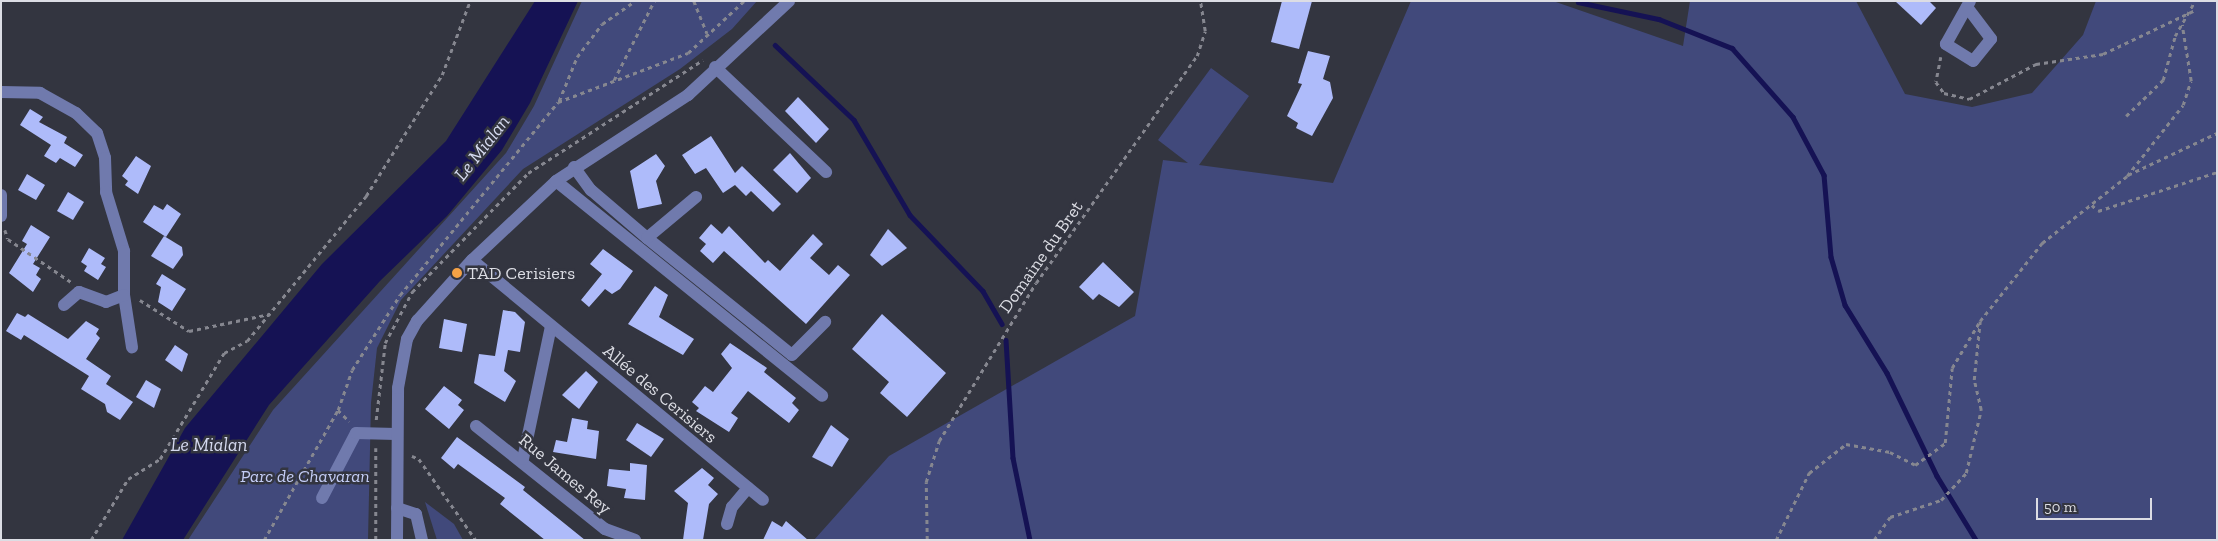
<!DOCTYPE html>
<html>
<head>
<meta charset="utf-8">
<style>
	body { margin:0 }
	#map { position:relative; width:2218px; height:541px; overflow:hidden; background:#333540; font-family:"Zilla Slab",serif }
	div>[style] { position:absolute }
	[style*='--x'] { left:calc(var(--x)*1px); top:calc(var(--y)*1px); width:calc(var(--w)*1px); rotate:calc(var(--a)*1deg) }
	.green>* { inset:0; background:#41497b }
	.water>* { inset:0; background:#151254 }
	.stream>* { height:4.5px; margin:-2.25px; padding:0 2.25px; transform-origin:2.25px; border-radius:2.25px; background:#151254 }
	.building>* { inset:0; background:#aebbfa }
	.path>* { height:2.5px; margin-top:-1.25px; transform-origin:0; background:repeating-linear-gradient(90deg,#868790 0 4px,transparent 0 8px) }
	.minor>* { height:12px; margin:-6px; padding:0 6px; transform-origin:6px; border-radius:6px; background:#707aad }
	.dots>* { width:14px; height:14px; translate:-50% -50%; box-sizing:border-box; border:2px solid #333540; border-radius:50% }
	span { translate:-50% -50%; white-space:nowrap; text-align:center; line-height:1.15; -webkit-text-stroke:5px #333540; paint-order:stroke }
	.street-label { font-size:18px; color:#dcdde4 }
	.poi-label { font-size:18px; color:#dcdde4 }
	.left { translate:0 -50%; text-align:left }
	.park-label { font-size:18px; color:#c4cdf6; font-style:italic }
	.water-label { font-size:19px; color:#d5daef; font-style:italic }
	.frame { position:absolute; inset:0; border:2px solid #dcdde4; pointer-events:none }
	.scale { position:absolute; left:2036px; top:498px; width:116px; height:22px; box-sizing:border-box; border:2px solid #dcdde4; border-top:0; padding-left:6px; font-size:15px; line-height:18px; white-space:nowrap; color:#dcdde4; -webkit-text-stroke:4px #333540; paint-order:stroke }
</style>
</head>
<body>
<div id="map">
	<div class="green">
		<i style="clip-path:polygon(582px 1px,757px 1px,732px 29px,680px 69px,523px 169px,401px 300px,377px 348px,371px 403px,368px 540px,188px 540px,273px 410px,506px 153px,534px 106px)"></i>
		<i style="clip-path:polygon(1411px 1px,1553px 1px,1683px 46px,1690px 1px,1856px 1px,1905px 94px,1972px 107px,2032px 93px,2083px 35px,2096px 1px,2217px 1px,2217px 540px,814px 540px,889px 456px,1135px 316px,1163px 160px,1188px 163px,1158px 140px,1211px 68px,1249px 96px,1199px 165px,1333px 183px)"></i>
		<i style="clip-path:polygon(425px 502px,454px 524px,463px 540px,437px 540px)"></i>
	</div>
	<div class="water">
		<i style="clip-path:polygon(535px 1px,578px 1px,530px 103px,502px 150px,447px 216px,380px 281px,269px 405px,183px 540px,122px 540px,185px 428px,322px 264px,446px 141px)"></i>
	</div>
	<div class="stream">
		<i style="--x:1578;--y:2;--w:83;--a:11.9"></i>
		<i style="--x:1659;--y:19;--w:79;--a:21.7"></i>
		<i style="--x:1732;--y:48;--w:92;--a:48.5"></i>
		<i style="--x:1793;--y:117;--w:66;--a:61.9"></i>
		<i style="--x:1824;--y:175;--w:82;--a:85.1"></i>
		<i style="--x:1831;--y:257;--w:50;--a:73.7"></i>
		<i style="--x:1845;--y:305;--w:80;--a:58.3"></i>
		<i style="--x:1887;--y:373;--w:114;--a:64.1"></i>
		<i style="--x:1937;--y:476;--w:75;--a:58.6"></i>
		<i style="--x:775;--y:45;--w:109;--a:43.5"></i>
		<i style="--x:854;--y:120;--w:110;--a:59.5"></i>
		<i style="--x:910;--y:215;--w:105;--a:46.2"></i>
		<i style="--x:983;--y:291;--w:38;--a:60"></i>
		<i style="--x:1006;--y:340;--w:118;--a:86.6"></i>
		<i style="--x:1013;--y:458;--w:84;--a:78.3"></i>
	</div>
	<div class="building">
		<i style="clip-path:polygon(1282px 1px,1312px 1px,1299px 49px,1271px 42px)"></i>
		<i style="clip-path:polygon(1895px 1px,1929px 1px,1936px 8px,1921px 25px)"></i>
		<i style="clip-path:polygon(1308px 51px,1330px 56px,1323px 79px,1330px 82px,1333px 98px,1312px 136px,1296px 128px,1298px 123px,1287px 116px,1302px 84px,1298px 83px)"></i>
		<i style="clip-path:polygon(798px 97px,829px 129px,816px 143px,785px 111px)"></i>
		<i style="clip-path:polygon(30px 109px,43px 117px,39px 122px,67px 137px,64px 143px,83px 155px,75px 167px,60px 158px,56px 163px,44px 156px,51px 145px,20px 125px)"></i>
		<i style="clip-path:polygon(711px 136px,735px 173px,742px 166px,781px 204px,773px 212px,751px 191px,746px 196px,735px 185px,723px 193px,706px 168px,695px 174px,682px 155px)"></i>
		<i style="clip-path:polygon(790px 153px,811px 178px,797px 193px,773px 170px)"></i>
		<i style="clip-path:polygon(656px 154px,665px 166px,656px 181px,662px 204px,638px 209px,630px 171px)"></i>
		<i style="clip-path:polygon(136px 156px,151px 166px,138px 194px,125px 185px,128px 181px,122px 176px)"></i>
		<i style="clip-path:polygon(27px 174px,45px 185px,36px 200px,18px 190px)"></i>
		<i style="clip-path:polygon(68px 192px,84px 202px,73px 220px,57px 211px)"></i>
		<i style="clip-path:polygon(167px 204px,181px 214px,166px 237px,143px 222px,154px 205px,163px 210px)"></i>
		<i style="clip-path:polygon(711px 224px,722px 234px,729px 226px,765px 263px,768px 260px,780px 271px,813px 234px,823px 244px,810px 258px,829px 275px,838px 265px,850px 275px,806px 324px,724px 251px,713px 263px,700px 251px,706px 244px,699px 238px)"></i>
		<i style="clip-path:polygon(31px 225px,50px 237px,33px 264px,40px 268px,36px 275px,41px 279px,33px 292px,9px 273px,27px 244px,22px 241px)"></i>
		<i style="clip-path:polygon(888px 229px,907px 248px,882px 266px,870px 255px)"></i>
		<i style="clip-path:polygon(164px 236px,182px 247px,183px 255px,173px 269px,151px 256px)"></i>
		<i style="clip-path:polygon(89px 248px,105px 258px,101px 264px,106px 267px,98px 280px,84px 271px,87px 266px,81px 262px)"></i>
		<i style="clip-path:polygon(603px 249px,633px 271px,620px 289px,612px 294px,605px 289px,589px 307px,581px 300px,602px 274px,590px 264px)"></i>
		<i style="clip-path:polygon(1103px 262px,1134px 292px,1119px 307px,1099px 294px,1093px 300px,1079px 287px)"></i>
		<i style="clip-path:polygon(162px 274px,186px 289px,172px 311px,158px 302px,161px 287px,156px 284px)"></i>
		<i style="clip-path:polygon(655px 286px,668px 295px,659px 317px,694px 339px,683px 355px,628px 324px)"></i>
		<i style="clip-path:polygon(503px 310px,515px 312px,525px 322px,520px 352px,508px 350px,504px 371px,516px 381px,505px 402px,474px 383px,479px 354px,495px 356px)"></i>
		<i style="clip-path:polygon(17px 313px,25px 317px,28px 314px,68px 339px,86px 321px,99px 329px,96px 334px,100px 338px,86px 359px,111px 376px,106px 384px,133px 402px,120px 420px,107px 412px,105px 404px,81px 389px,89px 376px,24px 335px,21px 340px,6px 331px)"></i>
		<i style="clip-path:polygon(882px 314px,946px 373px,907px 417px,880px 393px,889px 382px,852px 349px)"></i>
		<i style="clip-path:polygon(444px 319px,467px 324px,462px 352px,439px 348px)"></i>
		<i style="clip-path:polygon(730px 343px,767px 368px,764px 372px,796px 398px,792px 403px,799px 410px,789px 423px,748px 391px,731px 413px,738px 418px,729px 432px,696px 411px,699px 408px,692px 402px,705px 386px,713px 392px,732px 368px,721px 354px)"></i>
		<i style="clip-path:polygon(175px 345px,188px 354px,182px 372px,165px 360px)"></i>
		<i style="clip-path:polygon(586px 371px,598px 382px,579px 409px,562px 395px)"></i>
		<i style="clip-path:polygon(146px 380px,161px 389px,154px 408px,136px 397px)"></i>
		<i style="clip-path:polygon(444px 386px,462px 400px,458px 405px,464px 410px,449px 429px,425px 409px)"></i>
		<i style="clip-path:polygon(572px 418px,588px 421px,587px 429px,599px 431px,596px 459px,553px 452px,556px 440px,567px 442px)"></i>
		<i style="clip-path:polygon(637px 423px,664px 439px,651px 457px,626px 440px)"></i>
		<i style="clip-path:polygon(831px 425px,849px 439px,832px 467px,812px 457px)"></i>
		<i style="clip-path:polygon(457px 437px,525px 487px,523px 490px,585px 540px,545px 540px,500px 504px,505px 498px,458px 464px,454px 469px,441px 458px)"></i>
		<i style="clip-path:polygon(630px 463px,647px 465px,645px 500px,624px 498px,626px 489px,607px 486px,609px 469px,630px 471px)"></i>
		<i style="clip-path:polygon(702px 468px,714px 478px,708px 485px,718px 494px,709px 504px,703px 540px,683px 540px,688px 503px,674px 491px)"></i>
		<i style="clip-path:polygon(772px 521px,782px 527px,786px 521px,808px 540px,763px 540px)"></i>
	</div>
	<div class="path">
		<i style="--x:694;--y:1;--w:35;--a:68"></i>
		<i style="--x:1941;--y:57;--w:25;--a:101"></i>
		<i style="--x:1936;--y:82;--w:14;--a:54"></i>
		<i style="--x:1944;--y:93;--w:26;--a:13"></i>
		<i style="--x:1969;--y:99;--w:76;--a:-27.6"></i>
		<i style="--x:2036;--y:64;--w:68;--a:-8.5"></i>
		<i style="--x:2103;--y:54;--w:100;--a:-25.5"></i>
		<i style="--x:614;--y:80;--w:89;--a:-63.1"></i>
		<i style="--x:559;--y:101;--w:48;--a:-67.8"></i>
		<i style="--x:577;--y:57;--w:41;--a:-52.9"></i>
		<i style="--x:602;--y:24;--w:40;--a:-34.9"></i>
		<i style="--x:2126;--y:116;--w:52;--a:-44.2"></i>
		<i style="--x:2163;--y:80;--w:46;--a:-74.7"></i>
		<i style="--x:2175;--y:36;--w:40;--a:-60.3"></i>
		<i style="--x:2128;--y:175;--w:98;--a:-25.3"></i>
		<i style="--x:2092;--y:205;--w:8;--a:45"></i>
		<i style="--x:2098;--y:211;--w:125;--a:-18.1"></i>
		<i style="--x:5;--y:230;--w:9;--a:72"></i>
		<i style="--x:8;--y:239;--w:76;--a:34.3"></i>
		<i style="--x:140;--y:300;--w:58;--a:32.3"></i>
		<i style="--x:189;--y:331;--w:83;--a:-11.9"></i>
		<i style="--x:338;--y:410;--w:42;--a:-70.7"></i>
		<i style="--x:352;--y:370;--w:89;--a:-57.4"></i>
		<i style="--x:400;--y:295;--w:249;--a:-50.7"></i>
		<i style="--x:558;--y:102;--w:139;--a:-20.7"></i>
		<i style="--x:688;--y:53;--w:76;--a:-42.9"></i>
		<i style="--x:376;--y:420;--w:78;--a:-83.3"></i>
		<i style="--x:385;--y:343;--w:58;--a:-62.1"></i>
		<i style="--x:412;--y:292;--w:166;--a:-45.7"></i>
		<i style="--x:528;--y:173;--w:208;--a:-32.9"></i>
		<i style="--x:376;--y:448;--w:92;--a:90"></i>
		<i style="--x:412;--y:456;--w:8;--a:23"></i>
		<i style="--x:419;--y:459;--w:99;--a:54.9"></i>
		<i style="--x:91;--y:540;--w:71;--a:-58.8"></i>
		<i style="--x:128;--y:479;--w:38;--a:-32"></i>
		<i style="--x:160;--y:459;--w:124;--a:-58.9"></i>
		<i style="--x:224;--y:353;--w:26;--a:-28"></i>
		<i style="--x:247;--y:341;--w:188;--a:-50.6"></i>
		<i style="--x:366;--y:196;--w:143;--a:-57.9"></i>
		<i style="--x:442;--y:75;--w:79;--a:-69.3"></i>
		<i style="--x:264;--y:540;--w:150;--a:-60.4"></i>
		<i style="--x:338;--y:410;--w:16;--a:45"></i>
		<i style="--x:927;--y:540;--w:58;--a:-91"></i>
		<i style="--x:926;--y:482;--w:43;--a:-72.4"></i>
		<i style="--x:939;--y:441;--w:185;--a:-58.5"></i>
		<i style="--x:1036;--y:283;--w:278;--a:-54.7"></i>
		<i style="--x:1197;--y:56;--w:26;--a:-72"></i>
		<i style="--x:1205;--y:31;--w:30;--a:-99"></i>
		<i style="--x:1776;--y:540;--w:75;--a:-63.8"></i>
		<i style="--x:1809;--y:473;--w:47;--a:-38.1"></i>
		<i style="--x:1846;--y:444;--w:45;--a:10.3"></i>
		<i style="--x:1890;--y:452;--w:28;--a:27"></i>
		<i style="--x:1915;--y:465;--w:37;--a:-36"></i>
		<i style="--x:1945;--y:443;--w:75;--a:-84.7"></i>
		<i style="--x:1952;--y:368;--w:55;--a:-59.2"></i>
		<i style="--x:1874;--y:540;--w:28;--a:-55"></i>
		<i style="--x:1890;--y:517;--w:54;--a:-18.4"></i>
		<i style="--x:1941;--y:500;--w:37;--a:-47"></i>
		<i style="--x:1966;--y:473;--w:65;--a:-76.6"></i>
		<i style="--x:1981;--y:410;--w:31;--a:-103"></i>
		<i style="--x:1974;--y:380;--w:59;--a:-84.2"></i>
		<i style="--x:1980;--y:321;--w:100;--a:-51.5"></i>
		<i style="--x:2042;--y:243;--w:108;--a:-38.2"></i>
		<i style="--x:2127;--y:176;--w:90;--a:-51.7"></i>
		<i style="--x:2183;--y:105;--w:25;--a:-72"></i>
		<i style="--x:2191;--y:81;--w:57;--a:-99.1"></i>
	</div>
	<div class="minor">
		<i style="--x:1967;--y:7;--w:40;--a:53"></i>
		<i style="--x:1991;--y:39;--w:28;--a:129"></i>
		<i style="--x:1973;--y:61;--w:32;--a:-148"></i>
		<i style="--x:1946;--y:44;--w:49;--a:-60.8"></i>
		<i style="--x:715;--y:67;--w:153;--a:43.4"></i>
		<i style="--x:1;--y:92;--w:39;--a:1"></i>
		<i style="--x:40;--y:93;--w:41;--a:29.1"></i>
		<i style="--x:76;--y:113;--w:29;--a:44"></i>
		<i style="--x:97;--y:133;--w:26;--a:72"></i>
		<i style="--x:105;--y:158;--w:34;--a:88"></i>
		<i style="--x:106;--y:192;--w:62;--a:73"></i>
		<i style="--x:124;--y:251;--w:44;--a:90"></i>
		<i style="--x:124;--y:295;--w:53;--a:81.3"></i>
		<i style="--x:574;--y:167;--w:29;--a:54"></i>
		<i style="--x:591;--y:190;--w:74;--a:40.6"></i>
		<i style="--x:647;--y:238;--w:186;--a:38.9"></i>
		<i style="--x:792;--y:355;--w:47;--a:-45"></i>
		<i style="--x:556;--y:181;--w:342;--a:38.9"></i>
		<i style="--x:1;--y:195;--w:21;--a:90"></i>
		<i style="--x:647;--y:238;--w:64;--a:-39.9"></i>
		<i style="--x:472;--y:260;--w:377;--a:39.5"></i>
		<i style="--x:64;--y:305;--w:20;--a:-41"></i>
		<i style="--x:79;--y:292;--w:29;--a:20"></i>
		<i style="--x:106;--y:302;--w:19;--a:-21"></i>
		<i style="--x:476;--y:426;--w:165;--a:38.6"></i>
		<i style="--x:605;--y:529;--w:32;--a:20"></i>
		<i style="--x:523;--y:459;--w:136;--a:-78.1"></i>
		<i style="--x:322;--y:498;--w:73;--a:-62.4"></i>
		<i style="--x:356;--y:433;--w:40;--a:1.4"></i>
		<i style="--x:397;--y:508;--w:20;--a:18"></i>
		<i style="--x:416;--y:514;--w:27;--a:77"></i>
		<i style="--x:727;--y:524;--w:18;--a:-74"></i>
		<i style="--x:732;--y:507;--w:25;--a:-50"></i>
		<i style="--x:397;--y:540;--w:152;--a:-89.6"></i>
		<i style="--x:398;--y:388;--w:50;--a:-79.6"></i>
		<i style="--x:407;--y:339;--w:21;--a:-61"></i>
		<i style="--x:417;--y:321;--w:82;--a:-48"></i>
		<i style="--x:472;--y:260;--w:115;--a:-43.2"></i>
		<i style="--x:556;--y:181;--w:158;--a:-33.1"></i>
		<i style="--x:688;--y:95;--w:138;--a:-42.9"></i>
	</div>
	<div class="dots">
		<i style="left:457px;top:273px;background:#f5a246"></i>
	</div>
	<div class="street-label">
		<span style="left:1041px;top:257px;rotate:-55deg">Domaine du Bret</span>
		<span style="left:660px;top:394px;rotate:40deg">Allée des Cerisiers</span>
		<span style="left:565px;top:474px;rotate:40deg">Rue James Rey</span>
	</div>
	<div class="poi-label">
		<span class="left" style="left:467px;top:273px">TAD Cerisiers</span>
	</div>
	<div class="park-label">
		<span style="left:305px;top:476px">Parc de Chavaran</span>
	</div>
	<div class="water-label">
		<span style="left:482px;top:148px;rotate:-52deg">Le Mialan</span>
		<span style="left:209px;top:445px">Le Mialan</span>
	</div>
	<div class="frame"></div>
	<div class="scale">50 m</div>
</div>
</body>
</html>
